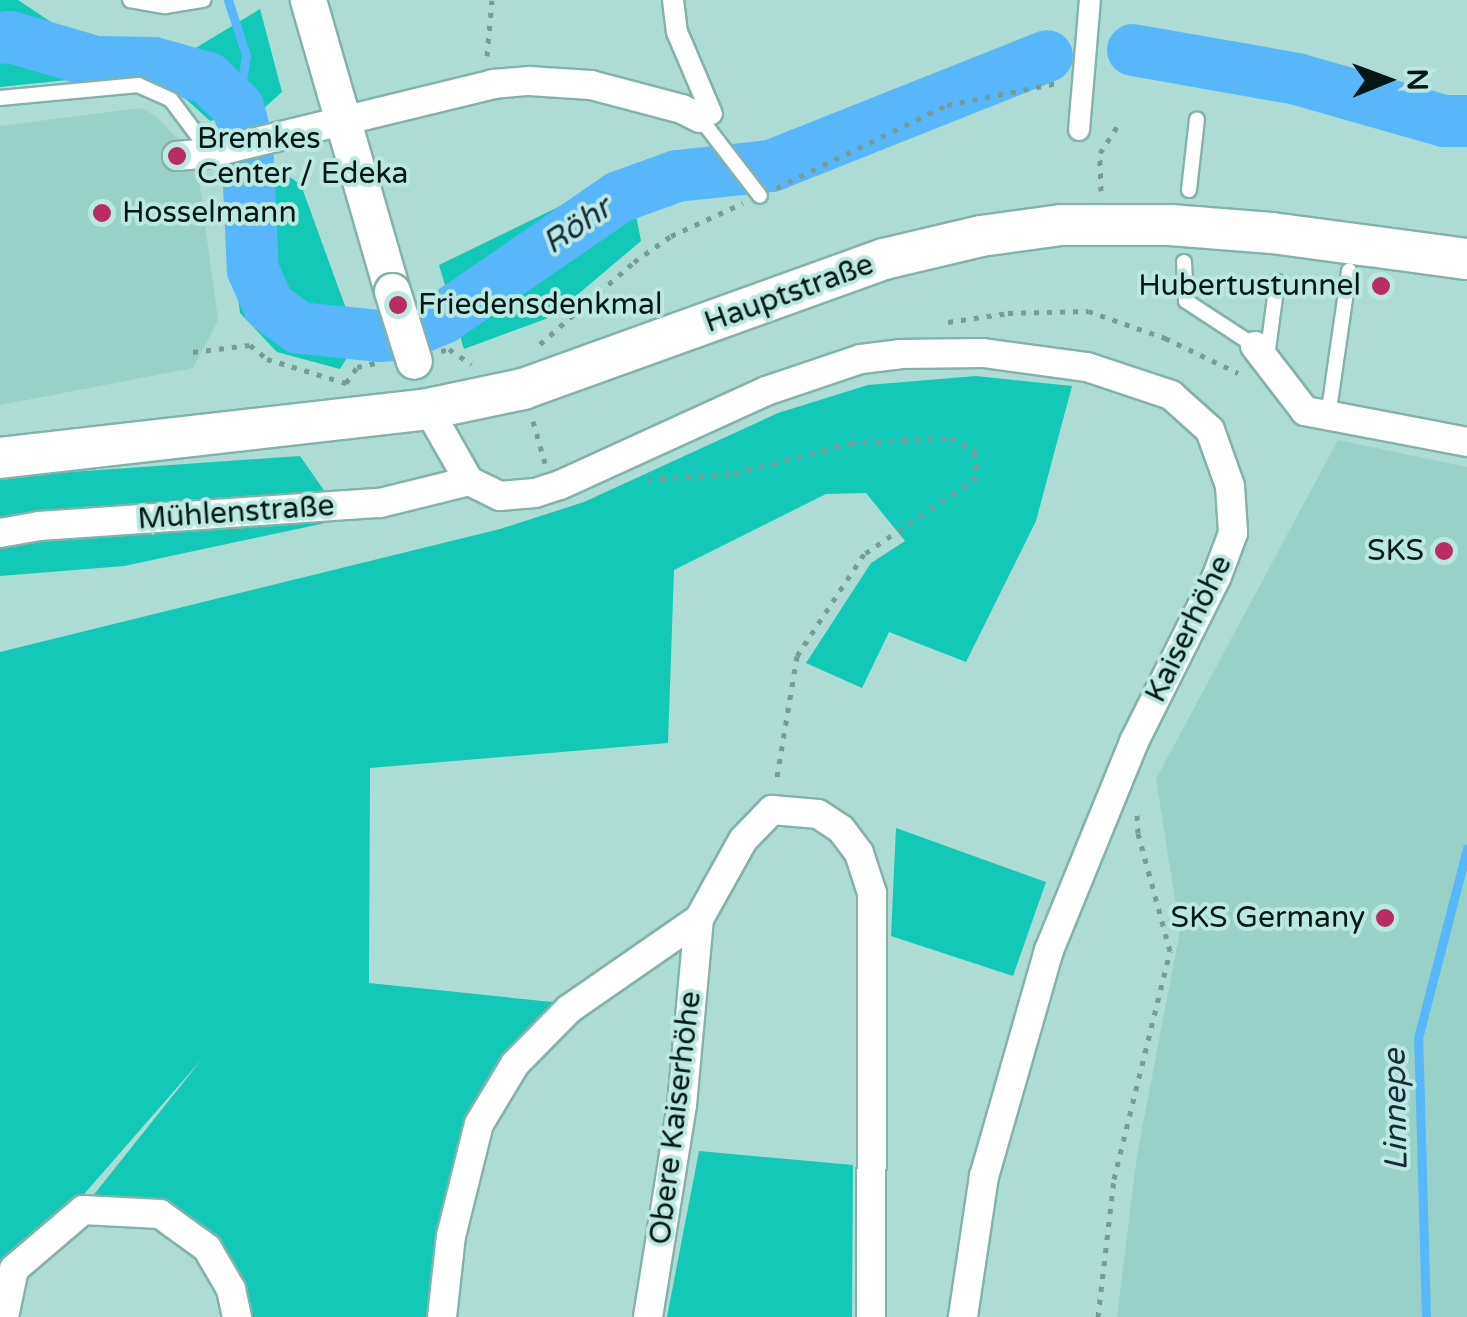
<!DOCTYPE html>
<html>
<head>
<meta charset="utf-8">
<style>
	body { margin:0 }
	#map { position:relative; width:1467px; height:1317px; overflow:hidden; background:#acdcd3; font-family:"Varela Round",sans-serif }
	div>[style] { position:absolute }
	[style*='--x'] { left:calc(var(--x)*1px); top:calc(var(--y)*1px); width:calc(var(--w)*1px); rotate:calc(var(--a)*1deg) }
	.built>* { inset:0; background:#98d1c7 }
	.green>* { inset:0; background:#12c8b6 }
	.stream>* { height:9px; margin:-4.5px; padding:0 4.5px; transform-origin:4.5px; border-radius:4.5px; background:#58b6fa }
	.river>* { height:52px; margin:-26px; padding:0 26px; transform-origin:26px; border-radius:26px; background:#58b6fa }
	.path>* { height:5px; margin-top:-2.5px; transform-origin:0; background:repeating-linear-gradient(90deg,#769c95 0 5px,transparent 0 13px) }
	.roads { filter:drop-shadow(2px 0 #83b2aa) drop-shadow(-2px 0 #83b2aa) drop-shadow(0 2px #83b2aa) drop-shadow(0 -2px #83b2aa) }
	.service>* { height:14px; margin:-7px; padding:0 7px; transform-origin:7px; border-radius:7px; background:#fff }
	.pedestrian>* { height:20px; margin:-10px; padding:0 10px; transform-origin:10px; border-radius:10px; background:#fff }
	.minor>* { height:28px; margin:-14px; padding:0 14px; transform-origin:14px; border-radius:14px; background:#fff }
	.tertiary>* { height:35px; margin:-17.5px; padding:0 17.5px; transform-origin:17.5px; border-radius:17.5px; background:#fff }
	.secondary>* { height:40px; margin:-20px; padding:0 20px; transform-origin:20px; border-radius:20px; background:#fff }
	.bridges { filter:drop-shadow(2px 0 #83b2aa) drop-shadow(-2px 0 #83b2aa) drop-shadow(0 2px #83b2aa) drop-shadow(0 -2px #83b2aa) }
	.tertiary-bridge>* { height:35px; margin:-17.5px; padding:0 17.5px; transform-origin:17.5px; border-radius:17.5px; background:#fff }
	.dots>* { width:28px; height:28px; translate:-50% -50%; box-sizing:border-box; border:5px solid #b9e9e0; border-radius:50% }
	span { translate:-50% -50%; white-space:nowrap; text-align:center; line-height:1.15; -webkit-text-stroke:8px #b9e9e0; paint-order:stroke }
	.poi-label { font-size:30px; color:#051714 }
	.left { translate:0 -50%; text-align:left }
	.right { translate:-100% -50%; text-align:right }
	.street-label { font-size:30px; color:#051714 }
	.water-label { font-size:32px; color:#172b3b; font-style:italic }
	.north { position:absolute; left:1337px; top:30px; width:100px; height:100px; -webkit-text-stroke:8px #b9e9e0; paint-order:stroke; rotate:89deg; font-size:28px; font-weight:700; line-height:40px; text-align:center; color:#051714 }
	.north::after { content:''; display:block; margin:auto; width:35px; height:45px; background:#051714; clip-path:polygon(50% 0,100% 100%,50% 72%,0 100%) }
</style>
</head>
<body>
<div id="map">
	<div class="built">
		<i style="clip-path:polygon(141px 108px,156px 116px,196px 158px,218px 320px,193px 368px,0 405px,0 126px)"></i>
		<i style="clip-path:polygon(1338px 440px,1467px 467px,1467px 1317px,1117px 1317px,1137px 1155px,1180px 931px,1156px 779px)"></i>
	</div>
	<div class="green">
		<i style="clip-path:polygon(0 0,18px 0,93px 50px,136px 54px,189px 52px,260px 9px,282px 92px,264px 108px,210px 121px,174px 88px,136px 73px,0 87px)"></i>
		<i style="clip-path:polygon(714px 154px,735px 190px,635px 210px,641px 241px,551px 317px,464px 349px,439px 265px,659px 158px)"></i>
		<i style="clip-path:polygon(269px 162px,301px 185px,349px 317px,351px 351px,340px 369px,277px 352px,240px 313px,223px 173px)"></i>
		<i style="clip-path:polygon(976px 376px,1072px 386px,1036px 521px,966px 662px,889px 632px,862px 688px,806px 663px,871px 563px,905px 541px,866px 493px,826px 494px,674px 570px,668px 743px,370px 768px,369px 983px,562px 1003px,501px 1057px,473px 1116px,433px 1317px,244px 1317px,221px 1249px,88px 1202px,202px 1059px,78px 1201px,0 1312px,0 652px,500px 529px,584px 502px,778px 413px,868px 385px)"></i>
		<i style="clip-path:polygon(300px 456px,344px 519px,124px 566px,0 576px,0 477px)"></i>
		<i style="clip-path:polygon(896px 828px,1046px 882px,1013px 976px,891px 936px)"></i>
		<i style="clip-path:polygon(699px 1151px,853px 1165px,852px 1317px,667px 1317px)"></i>
	</div>
	<div class="stream">
		<i style="--x:228;--y:0;--w:58;--a:71.9"></i>
		<i style="--x:246;--y:55;--w:53;--a:98.7"></i>
		<i style="--x:1426;--y:1317;--w:279;--a:-91.6"></i>
		<i style="--x:1418;--y:1038;--w:196;--a:-75.5"></i>
	</div>
	<div class="river">
		<i style="--x:0;--y:38;--w:10;--a:-6"></i>
		<i style="--x:10;--y:37;--w:90;--a:16.2"></i>
		<i style="--x:96;--y:62;--w:58;--a:1"></i>
		<i style="--x:154;--y:63;--w:56;--a:15.5"></i>
		<i style="--x:208;--y:78;--w:42;--a:44"></i>
		<i style="--x:238;--y:107;--w:34;--a:75"></i>
		<i style="--x:247;--y:140;--w:130;--a:87.4"></i>
		<i style="--x:253;--y:270;--w:39;--a:66"></i>
		<i style="--x:269;--y:306;--w:37;--a:36"></i>
		<i style="--x:299;--y:328;--w:80;--a:5.7"></i>
		<i style="--x:379;--y:336;--w:26;--a:-4"></i>
		<i style="--x:405;--y:334;--w:41;--a:-22.8"></i>
		<i style="--x:443;--y:318;--w:214;--a:-34.5"></i>
		<i style="--x:619;--y:197;--w:62;--a:-19.9"></i>
		<i style="--x:677;--y:176;--w:95;--a:-6.1"></i>
		<i style="--x:771;--y:166;--w:297;--a:-21.7"></i>
		<i style="--x:1133;--y:50;--w:167;--a:10"></i>
		<i style="--x:1297;--y:79;--w:153;--a:15.9"></i>
		<i style="--x:1444;--y:121;--w:23;--a:0"></i>
	</div>
	<div class="path">
		<i style="--x:487;--y:56;--w:56;--a:-84.9"></i>
		<i style="--x:776;--y:188;--w:190;--a:-25.9"></i>
		<i style="--x:947;--y:105;--w:113;--a:-11.2"></i>
		<i style="--x:1101;--y:191;--w:38;--a:-92"></i>
		<i style="--x:1100;--y:153;--w:38;--a:-57"></i>
		<i style="--x:948;--y:322;--w:61;--a:-8.5"></i>
		<i style="--x:1008;--y:313;--w:80;--a:-1.4"></i>
		<i style="--x:1088;--y:311;--w:82;--a:19.3"></i>
		<i style="--x:1165;--y:338;--w:81;--a:25.6"></i>
		<i style="--x:540;--y:344;--w:125;--a:-41.1"></i>
		<i style="--x:634;--y:262;--w:45;--a:-35.1"></i>
		<i style="--x:671;--y:236;--w:79;--a:-24.6"></i>
		<i style="--x:441;--y:351;--w:8;--a:-14"></i>
		<i style="--x:449;--y:349;--w:27;--a:34"></i>
		<i style="--x:193;--y:352;--w:57;--a:-7"></i>
		<i style="--x:250;--y:345;--w:22;--a:39"></i>
		<i style="--x:267;--y:359;--w:83;--a:16.9"></i>
		<i style="--x:346;--y:383;--w:19;--a:-55"></i>
		<i style="--x:357;--y:367;--w:25;--a:-12"></i>
		<i style="--x:533;--y:421;--w:44;--a:74.1"></i>
		<i style="--x:647;--y:479;--w:87;--a:-3.3"></i>
		<i style="--x:734;--y:474;--w:120;--a:-15"></i>
		<i style="--x:850;--y:443;--w:100;--a:-2.9"></i>
		<i style="--x:950;--y:438;--w:28;--a:27"></i>
		<i style="--x:975;--y:451;--w:26;--a:86"></i>
		<i style="--x:977;--y:477;--w:137;--a:145.7"></i>
		<i style="--x:864;--y:554;--w:122;--a:123.3"></i>
		<i style="--x:797;--y:656;--w:129;--a:99.4"></i>
		<i style="--x:1098;--y:1317;--w:139;--a:-83.4"></i>
		<i style="--x:1114;--y:1179;--w:235;--a:-76.2"></i>
		<i style="--x:1170;--y:951;--w:122;--a:-105.2"></i>
		<i style="--x:1138;--y:833;--w:18;--a:-93"></i>
	</div>
	<div class="roads">
		<div class="service">
			<i style="--x:130;--y:0;--w:36;--a:10"></i>
			<i style="--x:165;--y:6;--w:39;--a:-9"></i>
			<i style="--x:0;--y:98;--w:139;--a:-5.4"></i>
			<i style="--x:138;--y:85;--w:36;--a:24"></i>
			<i style="--x:171;--y:100;--w:65;--a:53.1"></i>
			<i style="--x:700;--y:118;--w:98;--a:52.4"></i>
			<i style="--x:1189;--y:190;--w:71;--a:-83.6"></i>
			<i style="--x:1184;--y:262;--w:39;--a:87"></i>
			<i style="--x:1186;--y:301;--w:82;--a:33.1"></i>
			<i style="--x:1267;--y:357;--w:76;--a:-82.4"></i>
			<i style="--x:1328;--y:417;--w:148;--a:-81.8"></i>
		</div>
		<div class="pedestrian">
			<i style="--x:673;--y:0;--w:32;--a:83"></i>
			<i style="--x:677;--y:32;--w:89;--a:66.9"></i>
			<i style="--x:1079;--y:130;--w:130;--a:-85.2"></i>
		</div>
		<div class="minor">
			<i style="--x:177;--y:156;--w:34;--a:-5"></i>
			<i style="--x:211;--y:153;--w:290;--a:-13.7"></i>
			<i style="--x:493;--y:84;--w:36;--a:-5"></i>
			<i style="--x:529;--y:81;--w:62;--a:3.7"></i>
			<i style="--x:591;--y:85;--w:94;--a:14.8"></i>
			<i style="--x:682;--y:109;--w:20;--a:27"></i>
			<i style="--x:1255;--y:346;--w:82;--a:52.4"></i>
			<i style="--x:1305;--y:411;--w:165;--a:10.8"></i>
			<i style="--x:428;--y:409;--w:83;--a:60.3"></i>
			<i style="--x:469;--y:481;--w:34;--a:26"></i>
			<i style="--x:500;--y:496;--w:35;--a:-5"></i>
			<i style="--x:535;--y:493;--w:26;--a:-18"></i>
			<i style="--x:560;--y:485;--w:226;--a:-24.5"></i>
			<i style="--x:766;--y:391;--w:100;--a:-18.6"></i>
			<i style="--x:861;--y:359;--w:39;--a:-7"></i>
			<i style="--x:900;--y:354;--w:83;--a:-0.7"></i>
			<i style="--x:983;--y:353;--w:105;--a:7.7"></i>
			<i style="--x:1087;--y:367;--w:89;--a:18.4"></i>
			<i style="--x:1171;--y:395;--w:52;--a:41.9"></i>
			<i style="--x:1210;--y:430;--w:59;--a:70.3"></i>
			<i style="--x:1230;--y:486;--w:47;--a:86.3"></i>
			<i style="--x:1233;--y:533;--w:46;--a:110.4"></i>
			<i style="--x:1217;--y:576;--w:186;--a:116.6"></i>
			<i style="--x:1134;--y:742;--w:225;--a:112.2"></i>
			<i style="--x:1049;--y:950;--w:235;--a:106"></i>
			<i style="--x:984;--y:1176;--w:143;--a:98.5"></i>
			<i style="--x:0;--y:533;--w:40;--a:-10"></i>
			<i style="--x:39;--y:526;--w:342;--a:-3.9"></i>
			<i style="--x:380;--y:503;--w:92;--a:-13.9"></i>
			<i style="--x:4;--y:1317;--w:49;--a:-78.2"></i>
			<i style="--x:14;--y:1269;--w:91;--a:-40.5"></i>
			<i style="--x:83;--y:1210;--w:77;--a:3"></i>
			<i style="--x:160;--y:1214;--w:58;--a:35.9"></i>
			<i style="--x:207;--y:1248;--w:48;--a:59.7"></i>
			<i style="--x:231;--y:1289;--w:29;--a:78"></i>
			<i style="--x:442;--y:1317;--w:81;--a:-83.7"></i>
			<i style="--x:451;--y:1236;--w:115;--a:-76"></i>
			<i style="--x:479;--y:1124;--w:70;--a:-59"></i>
			<i style="--x:515;--y:1064;--w:77;--a:-45.5"></i>
			<i style="--x:569;--y:1009;--w:158;--a:-34.7"></i>
			<i style="--x:699;--y:919;--w:90;--a:-60.9"></i>
			<i style="--x:743;--y:840;--w:42;--a:-46"></i>
			<i style="--x:772;--y:810;--w:46;--a:5"></i>
			<i style="--x:818;--y:814;--w:27;--a:33"></i>
			<i style="--x:841;--y:829;--w:30;--a:53"></i>
			<i style="--x:859;--y:853;--w:42;--a:72"></i>
			<i style="--x:872;--y:893;--w:424;--a:90.1"></i>
			<i style="--x:648;--y:1317;--w:215;--a:-80.9"></i>
			<i style="--x:682;--y:1105;--w:187;--a:-84.8"></i>
		</div>
		<div class="tertiary">
			<i style="--x:308;--y:0;--w:303;--a:73.9"></i>
		</div>
		<div class="secondary">
			<i style="--x:0;--y:458;--w:431;--a:-6.5"></i>
			<i style="--x:428;--y:409;--w:97;--a:-11.9"></i>
			<i style="--x:523;--y:389;--w:384;--a:-19.8"></i>
			<i style="--x:884;--y:259;--w:100;--a:-13.3"></i>
			<i style="--x:981;--y:236;--w:81;--a:-7.8"></i>
			<i style="--x:1061;--y:225;--w:109;--a:0"></i>
			<i style="--x:1170;--y:225;--w:102;--a:4.5"></i>
			<i style="--x:1272;--y:233;--w:197;--a:7.6"></i>
		</div>
	</div>
	<div class="bridges">
		<div class="tertiary-bridge">
			<i style="--x:392;--y:291;--w:73;--a:72.6"></i>
		</div>
	</div>
	<div class="dots">
		<i style="left:177px;top:156px;background:#ba2d62"></i>
		<i style="left:102px;top:213px;background:#ba2d62"></i>
		<i style="left:1381px;top:286px;background:#ba2d62"></i>
		<i style="left:398px;top:305px;background:#ba2d62"></i>
		<i style="left:1444px;top:551px;background:#ba2d62"></i>
		<i style="left:1385px;top:918px;background:#ba2d62"></i>
	</div>
	<div class="poi-label">
		<span class="left" style="left:197px;top:156px">Bremkes<br>Center / Edeka</span>
		<span class="left" style="left:122px;top:213px">Hosselmann</span>
		<span class="right" style="left:1361px;top:286px">Hubertustunnel</span>
		<span class="left" style="left:418px;top:305px">Friedensdenkmal</span>
		<span class="right" style="left:1424px;top:551px">SKS</span>
		<span class="right" style="left:1365px;top:918px">SKS Germany</span>
	</div>
	<div class="street-label">
		<span style="left:789px;top:294px;rotate:-20deg">Hauptstraße</span>
		<span style="left:236px;top:513px;rotate:-4deg">Mühlenstraße</span>
		<span style="left:1189px;top:629px;rotate:-64deg">Kaiserhöhe</span>
		<span style="left:676px;top:1118px;rotate:-83deg">Obere Kaiserhöhe</span>
	</div>
	<div class="water-label">
		<span style="left:577px;top:226px;rotate:-34deg">Röhr</span>
		<span style="left:1396px;top:1110px;rotate:-91deg">Linnepe</span>
	</div>
	<div class="north">N</div>
</div>
</body>
</html>
